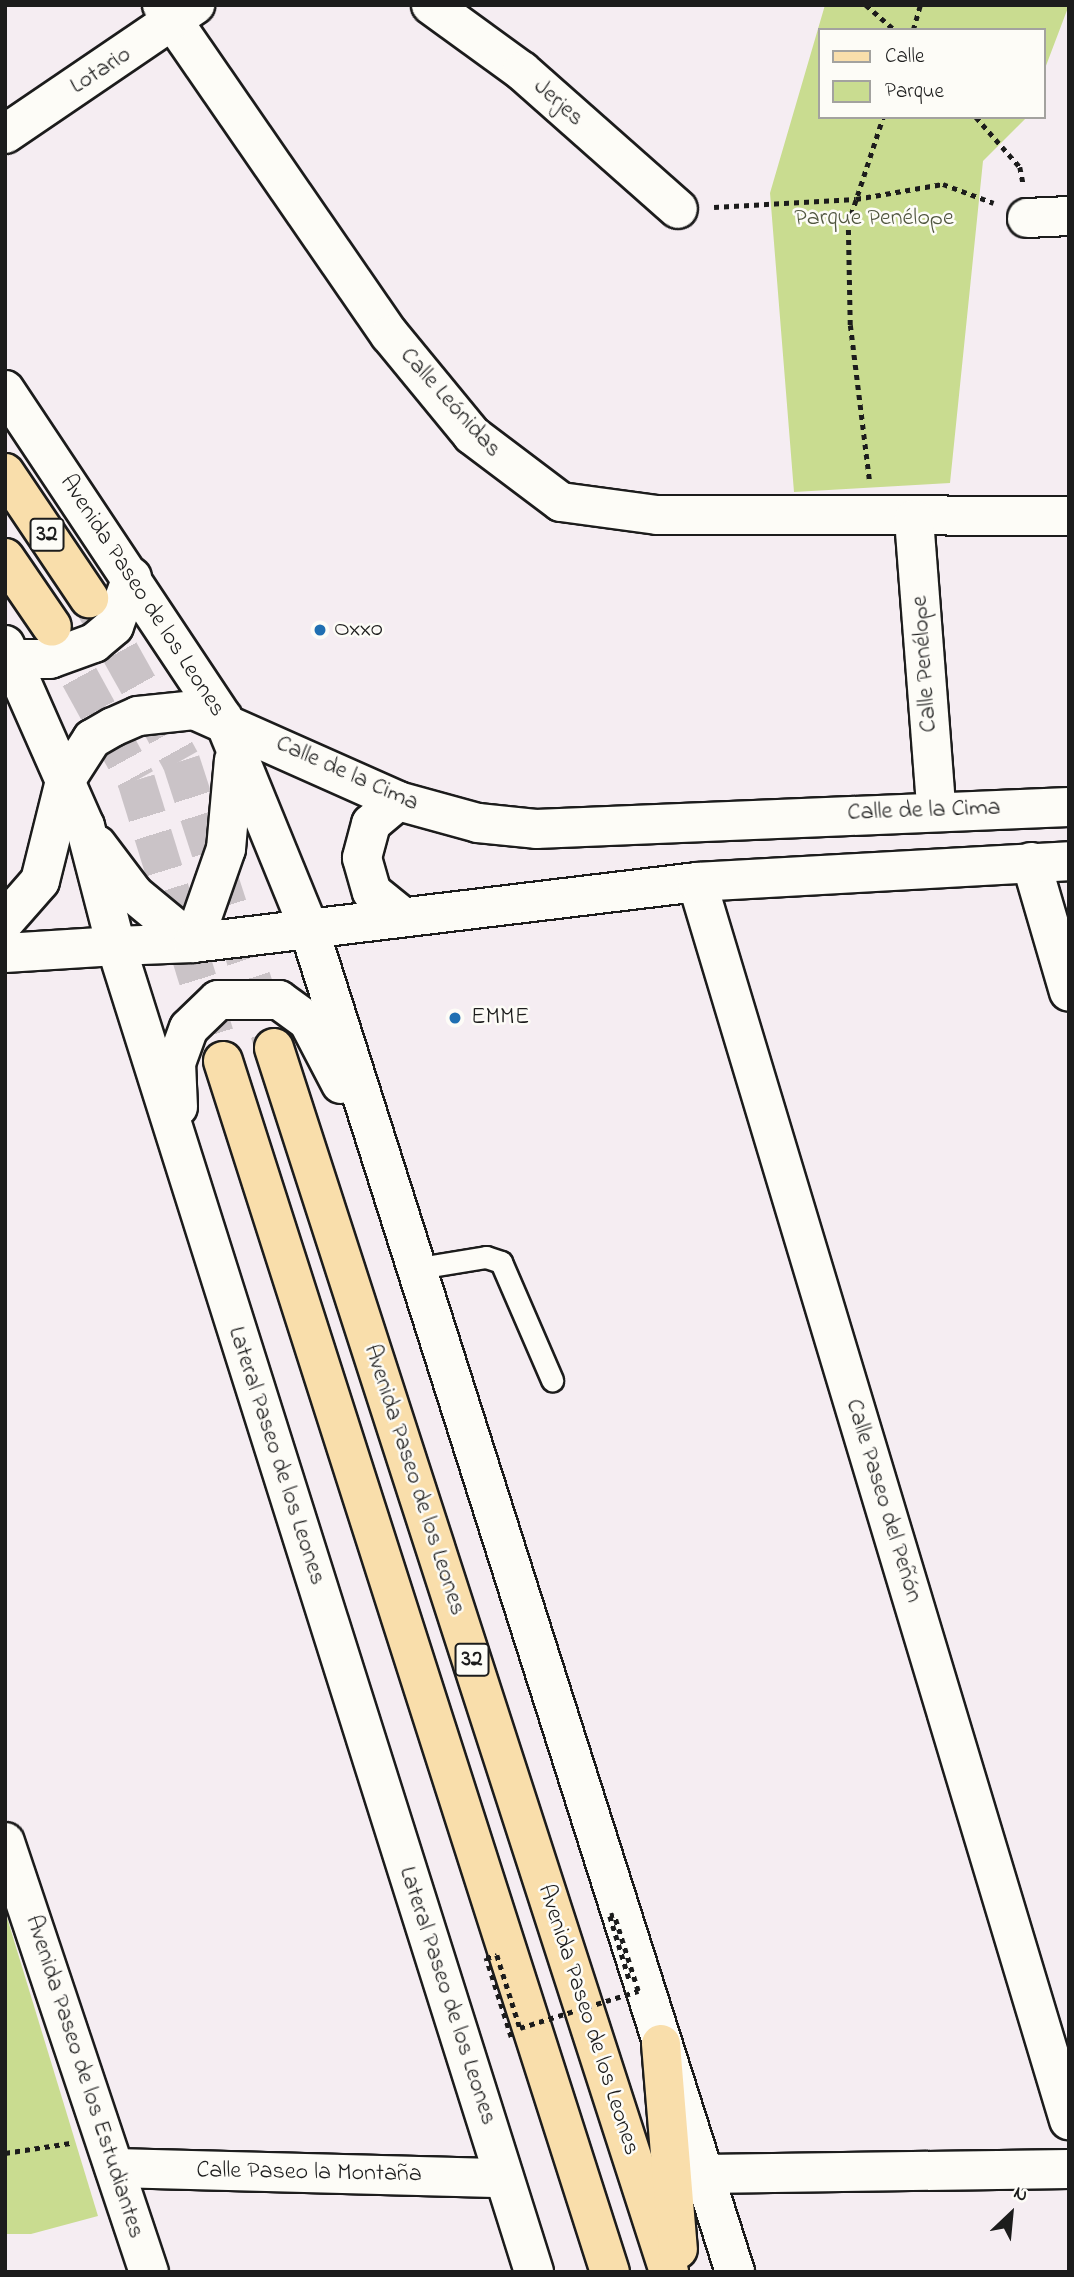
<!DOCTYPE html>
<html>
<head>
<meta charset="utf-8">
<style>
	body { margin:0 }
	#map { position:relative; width:1074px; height:2277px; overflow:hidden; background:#f5edf2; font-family:"Indie Flower",sans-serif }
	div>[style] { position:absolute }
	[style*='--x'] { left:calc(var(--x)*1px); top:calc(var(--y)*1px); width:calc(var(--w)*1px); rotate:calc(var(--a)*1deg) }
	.green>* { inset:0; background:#c9dc90 }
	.primary-tunnel>* { height:38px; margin-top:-19px; transform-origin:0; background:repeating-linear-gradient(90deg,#cac3c7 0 38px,transparent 0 57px) }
	.path>* { height:4.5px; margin-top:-2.25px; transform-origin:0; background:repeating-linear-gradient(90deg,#1c1c1c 0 5px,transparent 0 10px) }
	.roads { filter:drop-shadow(2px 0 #1c1c1c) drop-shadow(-2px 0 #1c1c1c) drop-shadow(0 2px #1c1c1c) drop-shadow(0 -2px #1c1c1c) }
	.lane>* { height:21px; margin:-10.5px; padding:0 10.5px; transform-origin:10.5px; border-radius:10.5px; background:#fdfcf7 }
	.street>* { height:38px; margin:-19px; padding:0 19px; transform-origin:19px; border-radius:19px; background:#fdfcf7 }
	.secondary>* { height:38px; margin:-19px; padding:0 19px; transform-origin:19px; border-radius:19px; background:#fdfcf7 }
	.primary>* { height:38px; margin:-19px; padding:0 19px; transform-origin:19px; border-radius:19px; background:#f9deab }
	.path-bridge>* { height:4.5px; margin-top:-2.25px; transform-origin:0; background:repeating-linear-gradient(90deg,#1c1c1c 0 5px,transparent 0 10px) }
	.dots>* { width:19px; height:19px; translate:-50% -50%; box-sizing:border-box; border:4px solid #fdfcf7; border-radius:50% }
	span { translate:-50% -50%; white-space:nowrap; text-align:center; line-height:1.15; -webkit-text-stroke:5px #fdfcf7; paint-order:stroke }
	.shield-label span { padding:2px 5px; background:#fdfcf7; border:2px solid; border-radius:5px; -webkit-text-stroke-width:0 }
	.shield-label { font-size:23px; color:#1c1c1c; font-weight:700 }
	.street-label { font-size:24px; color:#1c1c1c }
	.park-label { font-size:24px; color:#50563f }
	.poi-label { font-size:24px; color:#1c1c1c }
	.left { translate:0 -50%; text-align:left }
	.frame { position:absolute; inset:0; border:7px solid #1c1c1c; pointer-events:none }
	.legend { position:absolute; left:818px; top:28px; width:228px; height:91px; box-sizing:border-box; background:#fdfcf7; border:2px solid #a3a29f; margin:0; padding:9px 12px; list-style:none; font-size:21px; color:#1c1c1c }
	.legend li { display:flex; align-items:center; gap:14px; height:35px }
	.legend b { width:35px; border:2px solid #a3a29f }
	.north { position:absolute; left:976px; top:2179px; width:70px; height:70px; -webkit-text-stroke:5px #fdfcf7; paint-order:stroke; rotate:26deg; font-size:19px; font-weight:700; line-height:28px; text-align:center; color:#1c1c1c }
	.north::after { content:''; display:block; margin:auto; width:24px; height:32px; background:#1c1c1c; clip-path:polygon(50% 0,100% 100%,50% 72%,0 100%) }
</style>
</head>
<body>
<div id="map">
	<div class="green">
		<i style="clip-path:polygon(825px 5px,1069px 5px,1044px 71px,1044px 30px,820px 30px,820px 117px,1027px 117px,983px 161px,950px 483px,794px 492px,770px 193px)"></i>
		<i style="clip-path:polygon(5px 1911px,98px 2216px,31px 2234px,5px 2234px)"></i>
	</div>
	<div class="primary-tunnel">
		<i style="--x:92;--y:602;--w:182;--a:60.8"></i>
		<i style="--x:181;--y:761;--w:302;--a:72"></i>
		<i style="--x:52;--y:627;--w:175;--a:61.2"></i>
		<i style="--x:136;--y:780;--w:294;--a:72.8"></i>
	</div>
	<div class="path">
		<i style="--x:866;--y:5;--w:38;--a:41"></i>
		<i style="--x:913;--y:30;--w:26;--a:-74"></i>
		<i style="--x:976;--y:117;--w:67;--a:48.7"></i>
		<i style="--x:1020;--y:167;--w:16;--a:79"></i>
		<i style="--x:714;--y:207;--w:142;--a:-3.2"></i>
		<i style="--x:856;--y:199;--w:88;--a:-9.8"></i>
		<i style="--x:943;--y:184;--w:54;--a:20.4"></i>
		<i style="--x:869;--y:479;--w:155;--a:-97"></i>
		<i style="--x:850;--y:325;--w:101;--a:-91.1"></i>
		<i style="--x:848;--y:224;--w:113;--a:-71.9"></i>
		<i style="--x:5;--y:2153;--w:66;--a:-8.7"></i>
	</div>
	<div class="roads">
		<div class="lane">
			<i style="--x:419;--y:1268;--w:68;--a:-9.3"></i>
			<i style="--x:486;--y:1257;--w:16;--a:18"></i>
			<i style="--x:501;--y:1262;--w:129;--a:66.6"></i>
		</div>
		<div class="street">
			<i style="--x:162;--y:5;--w:401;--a:55.4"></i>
			<i style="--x:390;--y:335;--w:129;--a:50.6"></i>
			<i style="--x:472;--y:435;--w:111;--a:37"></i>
			<i style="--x:561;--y:502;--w:97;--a:7.7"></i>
			<i style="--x:657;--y:515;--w:412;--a:0.1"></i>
			<i style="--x:431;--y:5;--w:112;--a:36"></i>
			<i style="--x:522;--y:71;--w:208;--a:41.5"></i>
			<i style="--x:5;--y:134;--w:230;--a:-34.2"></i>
			<i style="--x:1027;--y:218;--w:42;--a:-2.7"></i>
			<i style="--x:914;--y:519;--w:290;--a:85.6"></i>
			<i style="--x:1031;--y:862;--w:135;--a:73.7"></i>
			<i style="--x:697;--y:882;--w:1293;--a:73.28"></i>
			<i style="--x:5;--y:921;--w:53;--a:-48.8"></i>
			<i style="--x:40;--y:881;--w:103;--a:-76"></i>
			<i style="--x:5;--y:953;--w:111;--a:-3.6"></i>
			<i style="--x:5;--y:1842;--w:453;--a:71.5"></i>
			<i style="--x:115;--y:2168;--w:389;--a:1.5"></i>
			<i style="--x:704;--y:2174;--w:365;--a:-0.8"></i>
		</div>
		<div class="secondary">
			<i style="--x:5;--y:390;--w:394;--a:56.4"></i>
			<i style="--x:223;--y:718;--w:228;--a:67.8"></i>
			<i style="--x:309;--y:929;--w:1409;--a:72.4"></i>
			<i style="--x:5;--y:645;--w:198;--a:66.2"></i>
			<i style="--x:85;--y:826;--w:124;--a:75.5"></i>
			<i style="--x:116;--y:946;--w:1390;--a:72.5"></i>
			<i style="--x:15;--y:659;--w:35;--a:0"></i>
			<i style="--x:50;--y:659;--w:47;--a:-20"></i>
			<i style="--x:94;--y:643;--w:26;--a:-40"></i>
			<i style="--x:114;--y:626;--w:52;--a:-69.8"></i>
			<i style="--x:65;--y:781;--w:50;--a:-57.3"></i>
			<i style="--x:92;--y:739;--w:24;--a:-30"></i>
			<i style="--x:113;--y:727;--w:27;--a:-24"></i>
			<i style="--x:138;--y:716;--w:56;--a:-6.1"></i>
			<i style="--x:194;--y:710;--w:223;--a:24"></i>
			<i style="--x:398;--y:801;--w:83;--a:15.4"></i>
			<i style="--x:478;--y:823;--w:58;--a:5.9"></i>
			<i style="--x:536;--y:829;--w:533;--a:-2.36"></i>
			<i style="--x:398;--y:801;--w:35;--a:140"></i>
			<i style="--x:371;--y:824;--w:35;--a:105"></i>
			<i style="--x:362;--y:858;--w:35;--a:74"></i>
			<i style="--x:372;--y:892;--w:35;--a:39"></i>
			<i style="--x:97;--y:845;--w:61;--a:52.9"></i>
			<i style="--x:134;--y:894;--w:77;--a:39.7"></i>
			<i style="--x:193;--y:943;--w:100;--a:-70.7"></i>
			<i style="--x:226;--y:849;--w:89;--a:-84.9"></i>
			<i style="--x:116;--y:946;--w:77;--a:-2.2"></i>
			<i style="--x:193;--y:943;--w:508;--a:-6.9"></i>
			<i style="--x:697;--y:882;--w:373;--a:-3.2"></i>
			<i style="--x:178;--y:1107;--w:44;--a:-92.6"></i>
			<i style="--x:176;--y:1063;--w:37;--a:-70"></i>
			<i style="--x:189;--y:1028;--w:40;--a:-44"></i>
			<i style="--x:218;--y:1000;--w:61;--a:0"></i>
			<i style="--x:279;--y:1000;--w:36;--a:36"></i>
			<i style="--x:308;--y:1021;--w:71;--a:62.4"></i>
		</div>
		<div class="primary">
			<i style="--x:5;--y:473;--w:151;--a:56.1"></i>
			<i style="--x:5;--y:558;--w:83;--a:55.7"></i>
			<i style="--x:274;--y:1048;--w:1286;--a:72.11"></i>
			<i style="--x:223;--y:1061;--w:1271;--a:72.28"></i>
			<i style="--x:661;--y:2044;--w:206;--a:85.3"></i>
		</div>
	</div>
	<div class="path-bridge">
		<i style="--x:511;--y:2037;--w:83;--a:-107.6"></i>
		<i style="--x:486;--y:1958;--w:11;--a:-15"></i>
		<i style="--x:497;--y:1955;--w:77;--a:72.5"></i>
		<i style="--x:520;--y:2028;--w:124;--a:-17.4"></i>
		<i style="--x:638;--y:1991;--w:80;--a:-107.5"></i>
		<i style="--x:614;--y:1915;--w:4;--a:166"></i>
		<i style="--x:610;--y:1916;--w:69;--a:73.1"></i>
	</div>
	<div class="dots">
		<i style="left:320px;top:630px;background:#1f6fb2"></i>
		<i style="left:455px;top:1018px;background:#1f6fb2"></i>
	</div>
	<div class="shield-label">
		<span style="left:47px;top:535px">32</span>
		<span style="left:472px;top:1660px">32</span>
	</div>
	<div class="street-label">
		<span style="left:101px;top:71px;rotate:-33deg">Lotario</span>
		<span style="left:558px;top:103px;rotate:42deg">Jerjes</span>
		<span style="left:450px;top:403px;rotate:48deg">Calle Leónidas</span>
		<span style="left:142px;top:596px;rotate:57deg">Avenida Paseo de los Leones</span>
		<span style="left:925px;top:664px;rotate:-94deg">Calle Penélope</span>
		<span style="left:347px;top:774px;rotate:24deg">Calle de la Cima</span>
		<span style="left:924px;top:811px;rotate:-2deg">Calle de la Cima</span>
		<span style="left:276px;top:1456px;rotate:72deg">Lateral Paseo de los Leones</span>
		<span style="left:414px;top:1480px;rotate:72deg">Avenida Paseo de los Leones</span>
		<span style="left:883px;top:1501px;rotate:73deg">Calle Paseo del Peñón</span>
		<span style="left:447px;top:1996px;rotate:72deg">Lateral Paseo de los Leones</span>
		<span style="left:588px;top:2020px;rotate:72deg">Avenida Paseo de los Leones</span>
		<span style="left:84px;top:2077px;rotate:72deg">Avenida Paseo de los Estudiantes</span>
		<span style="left:309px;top:2173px;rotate:1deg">Calle Paseo la Montaña</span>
	</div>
	<div class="park-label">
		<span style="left:874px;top:219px">Parque Penélope</span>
	</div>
	<div class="poi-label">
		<span class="left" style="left:334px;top:630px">Oxxo</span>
		<span class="left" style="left:471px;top:1018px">EMME</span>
	</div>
	<div class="frame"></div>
	<ul class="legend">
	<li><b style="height:9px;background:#f9deab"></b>Calle</li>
	<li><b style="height:19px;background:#c9dc90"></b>Parque</li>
	</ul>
	<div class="north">N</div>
</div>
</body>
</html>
